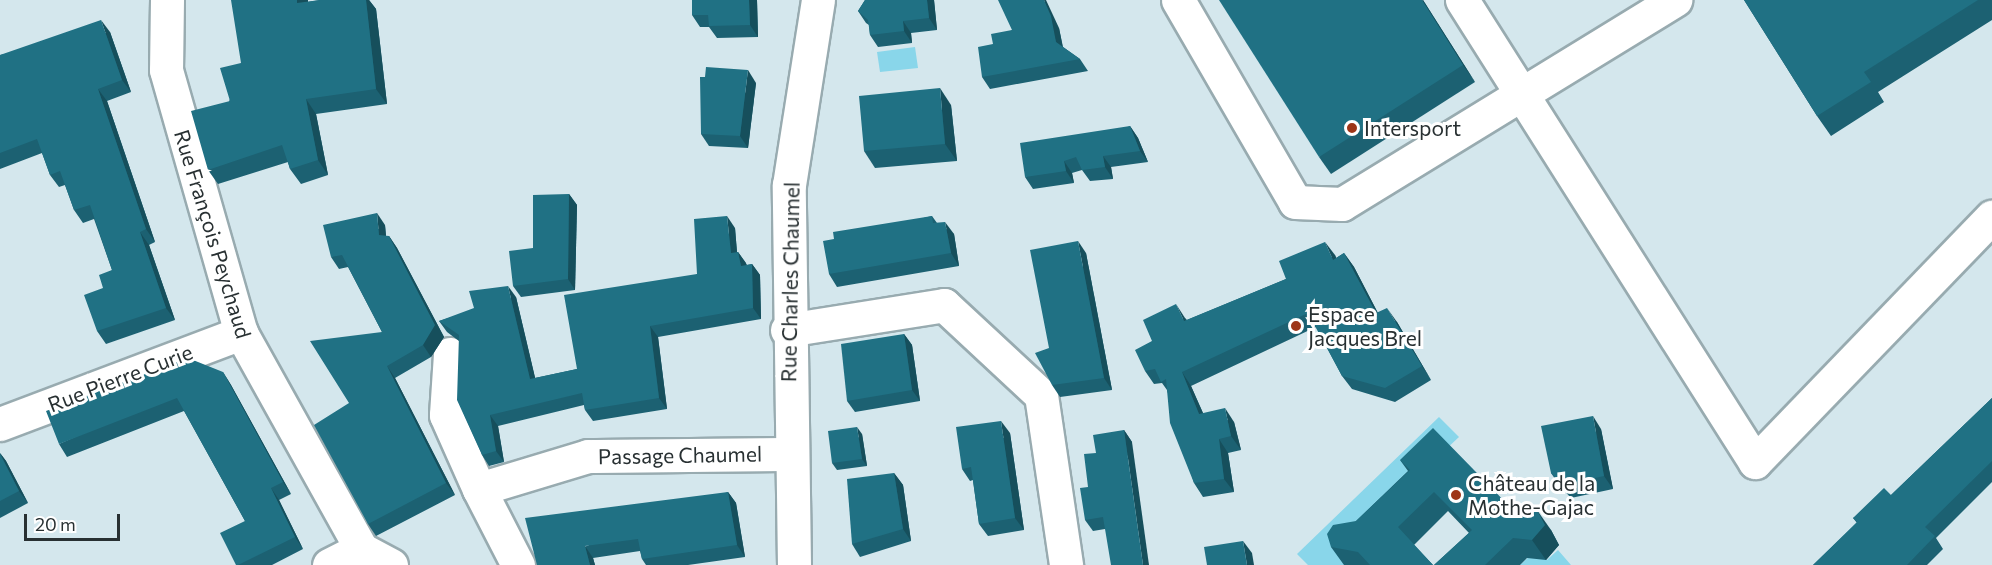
<!DOCTYPE html>
<html>
<head>
<meta charset="utf-8">
<style>
	body { margin:0 }
	#map { position:relative; width:1992px; height:565px; overflow:hidden; background:#d4e7ed; font-family:Commissioner,sans-serif }
	div>[style] { position:absolute }
	[style*='--x'] { left:calc(var(--x)*1px); top:calc(var(--y)*1px); width:calc(var(--w)*1px); rotate:calc(var(--a)*1deg) }
	.water>* { inset:0; background:#89d6ea }
	.roads { filter:drop-shadow(2px 0 #98abb0) drop-shadow(-2px 0 #98abb0) drop-shadow(0 2px #98abb0) drop-shadow(0 -2px #98abb0) }
	.minor>* { height:33px; margin:-16.5px; padding:0 16.5px; transform-origin:16.5px; border-radius:16.5px; background:#fff }
	.wall>* { inset:0; background:#1c6172 }
	.shaded-wall>* { inset:0; background:#164f5c }
	.building>* { inset:0; background:#207184 }
	.dots>* { width:16px; height:16px; translate:-50% -50%; box-sizing:border-box; border:3px solid #fff; border-radius:50% }
	span { translate:-50% -50%; white-space:nowrap; text-align:center; line-height:1.15; -webkit-text-stroke:6px #fff; paint-order:stroke }
	.poi-label { font-size:21px; color:#283032 }
	.left { translate:0 -50%; text-align:left }
	.street-label { font-size:21px; color:#283032 }
	.scale { position:absolute; left:24px; top:514px; width:96px; height:27px; box-sizing:border-box; border:3px solid #283032; border-top:0; padding-left:8px; font-size:18px; line-height:21px; white-space:nowrap; color:#283032; -webkit-text-stroke:4px #fff; paint-order:stroke }
</style>
</head>
<body>
<div id="map">
	<div class="water">
		<i style="clip-path:polygon(915px 47px,918px 68px,880px 72px,877px 52px)"></i>
		<i style="clip-path:polygon(1439px 417px,1459px 437px,1414px 479px,1344px 565px,1308px 565px,1297px 554px)"></i>
		<i style="clip-path:polygon(1558px 550px,1571px 565px,1520px 565px,1531px 555px,1547px 560px)"></i>
	</div>
	<div class="roads">
		<div class="minor">
			<i style="--x:167;--y:0;--w:70;--a:90.8"></i>
			<i style="--x:166;--y:70;--w:273;--a:74.1"></i>
			<i style="--x:241;--y:333;--w:247;--a:60.9"></i>
			<i style="--x:361;--y:549;--w:34;--a:28"></i>
			<i style="--x:1178;--y:0;--w:233;--a:59.9"></i>
			<i style="--x:1295;--y:202;--w:47;--a:2.4"></i>
			<i style="--x:1342;--y:204;--w:391;--a:-31.5"></i>
			<i style="--x:1462;--y:0;--w:547;--a:57.62"></i>
			<i style="--x:1755;--y:462;--w:341;--a:-46"></i>
			<i style="--x:787;--y:330;--w:159;--a:-9"></i>
			<i style="--x:944;--y:305;--w:132;--a:42.9"></i>
			<i style="--x:1041;--y:395;--w:172;--a:81.6"></i>
			<i style="--x:450;--y:354;--w:61;--a:93.8"></i>
			<i style="--x:446;--y:415;--w:81;--a:66"></i>
			<i style="--x:0;--y:424;--w:258;--a:-20.7"></i>
			<i style="--x:329;--y:565;--w:36;--a:-27"></i>
			<i style="--x:518;--y:565;--w:85;--a:-117.2"></i>
			<i style="--x:479;--y:489;--w:114;--a:-16.8"></i>
			<i style="--x:588;--y:456;--w:203;--a:-0.6"></i>
			<i style="--x:794;--y:565;--w:380;--a:-90.8"></i>
			<i style="--x:789;--y:185;--w:187;--a:-81.1"></i>
		</div>
	</div>
	<div class="wall">
		<i style="clip-path:polygon(320px 0,369px 0,376px 9px,387px 104px,316px 114px,328px 175px,301px 184px,290px 169px,288px 162px,218px 184px,208px 170px,241px 63px,308px 2px)"></i>
		<i style="clip-path:polygon(692px 0,757px 0,758px 37px,717px 38px,709px 27px,700px 27px,692px 15px)"></i>
		<i style="clip-path:polygon(865px 0,934px 0,937px 30px,911px 33px,912px 43px,878px 47px,870px 35px,869px 25px,866px 23px,858px 11px)"></i>
		<i style="clip-path:polygon(1423px 0,1475px 82px,1331px 174px,1319px 157px)"></i>
		<i style="clip-path:polygon(1744px 0,1992px 0,1992px 20px,1878px 92px,1884px 102px,1831px 136px,1817px 116px)"></i>
		<i style="clip-path:polygon(1059px 28px,1063px 47px,1080px 59px,1088px 71px,990px 89px,982px 77px,993px 44px,1012px 30px)"></i>
		<i style="clip-path:polygon(110px 32px,131px 92px,107px 101px,155px 242px,149px 245px,175px 320px,106px 344px,97px 331px,103px 288px,112px 270px,94px 219px,83px 223px,74px 210px,65px 185px,59px 187px,50px 175px,42px 153px,0 169px,0 55px)"></i>
		<i style="clip-path:polygon(756px 83px,748px 148px,709px 146px,701px 134px)"></i>
		<i style="clip-path:polygon(951px 105px,957px 161px,875px 168px,864px 151px)"></i>
		<i style="clip-path:polygon(1130px 126px,1138px 138px,1148px 162px,1111px 167px,1113px 179px,1090px 181px,1082px 170px,1072px 173px,1074px 183px,1033px 189px,1025px 177px)"></i>
		<i style="clip-path:polygon(569px 194px,577px 205px,575px 290px,521px 297px,513px 286px,533px 248px)"></i>
		<i style="clip-path:polygon(932px 216px,937px 223px,954px 234px,959px 266px,837px 287px,829px 274px,834px 239px)"></i>
		<i style="clip-path:polygon(385px 225px,386px 236px,389px 236px,397px 248px,444px 337px,431px 357px,395px 378px,455px 495px,376px 536px,368px 524px,349px 403px,382px 332px,348px 267px,339px 269px,331px 257px)"></i>
		<i style="clip-path:polygon(735px 228px,737px 252px,738px 252px,747px 265px,752px 264px,760px 275px,761px 319px,658px 337px,667px 409px,593px 421px,585px 410px,584px 405px,498px 426px,504px 462px,489px 466px,482px 455px,459px 341px,447px 332px,439px 321px,516px 297px,535px 378px,577px 369px,697px 274px)"></i>
		<i style="clip-path:polygon(1086px 253px,1112px 390px,1060px 397px,1052px 385px)"></i>
		<i style="clip-path:polygon(1344px 253px,1354px 267px,1378px 313px,1397px 322px,1431px 380px,1395px 402px,1352px 389px,1342px 376px,1316px 327px,1191px 386px,1203px 413px,1234px 422px,1241px 450px,1228px 453px,1234px 492px,1203px 497px,1194px 483px,1167px 390px,1162px 383px,1154px 384px,1145px 371px,1152px 341px,1185px 318px,1187px 320px,1286px 279px,1335px 255px,1336px 258px)"></i>
		<i style="clip-path:polygon(904px 334px,912px 345px,920px 401px,855px 412px,847px 401px)"></i>
		<i style="clip-path:polygon(223px 372px,231px 385px,291px 494px,279px 500px,303px 549px,272px 565px,236px 565px,245px 521px,184px 411px,67px 457px,59px 444px)"></i>
		<i style="clip-path:polygon(1992px 398px,1992px 482px,1936px 538px,1943px 549px,1927px 565px,1813px 565px,1857px 523px,1853px 518px,1891px 495px)"></i>
		<i style="clip-path:polygon(1601px 429px,1613px 489px,1571px 498px,1560px 486px,1551px 473px)"></i>
		<i style="clip-path:polygon(1124px 430px,1132px 442px,1105px 529px,1093px 531px,1085px 520px,1088px 487px,1096px 453px)"></i>
		<i style="clip-path:polygon(1010px 433px,1024px 530px,988px 536px,979px 524px,973px 480px,970px 481px,962px 469px)"></i>
		<i style="clip-path:polygon(862px 434px,867px 466px,837px 470px,832px 463px)"></i>
		<i style="clip-path:polygon(0 453px,6px 461px,28px 503px,0 518px)"></i>
		<i style="clip-path:polygon(1400px 460px,1514px 511px,1551px 530px,1559px 545px,1546px 560px,1527px 558px,1520px 565px,1434px 565px,1469px 533px,1448px 511px,1414px 545px,1433px 565px,1344px 565px,1331px 547px,1356px 521px,1408px 471px)"></i>
		<i style="clip-path:polygon(894px 473px,903px 485px,911px 541px,860px 557px,852px 544px)"></i>
		<i style="clip-path:polygon(728px 492px,736px 503px,745px 557px,688px 565px,646px 565px,642px 559px,640px 551px,593px 558px,595px 565px,537px 565px)"></i>
	</div>
	<div class="shaded-wall">
		<i style="clip-path:polygon(297px 0,308px 0,308px 18px,297px 3px)"></i>
		<i style="clip-path:polygon(366px 0,369px 0,376px 9px,387px 104px,376px 89px)"></i>
		<i style="clip-path:polygon(749px 0,757px 0,758px 37px,750px 25px)"></i>
		<i style="clip-path:polygon(927px 0,934px 0,937px 30px,929px 18px)"></i>
		<i style="clip-path:polygon(1044px 0,1046px 0,1059px 28px,1064px 54px,1056px 42px)"></i>
		<i style="clip-path:polygon(1422px 0,1423px 0,1475px 82px,1463px 65px)"></i>
		<i style="clip-path:polygon(101px 20px,110px 32px,131px 92px,122px 80px)"></i>
		<i style="clip-path:polygon(903px 21px,911px 33px,912px 43px,904px 31px)"></i>
		<i style="clip-path:polygon(748px 70px,756px 83px,748px 148px,740px 136px)"></i>
		<i style="clip-path:polygon(940px 88px,951px 105px,957px 161px,945px 144px)"></i>
		<i style="clip-path:polygon(98px 89px,107px 101px,155px 242px,146px 229px)"></i>
		<i style="clip-path:polygon(306px 99px,316px 114px,328px 175px,318px 160px)"></i>
		<i style="clip-path:polygon(1130px 126px,1138px 138px,1148px 162px,1140px 151px)"></i>
		<i style="clip-path:polygon(1103px 156px,1111px 167px,1113px 179px,1105px 167px)"></i>
		<i style="clip-path:polygon(1064px 161px,1072px 173px,1074px 183px,1066px 171px)"></i>
		<i style="clip-path:polygon(569px 194px,577px 205px,575px 290px,568px 279px)"></i>
		<i style="clip-path:polygon(377px 213px,385px 225px,387px 248px,379px 235px)"></i>
		<i style="clip-path:polygon(727px 216px,735px 228px,738px 265px,731px 253px)"></i>
		<i style="clip-path:polygon(945px 222px,954px 234px,959px 266px,951px 253px)"></i>
		<i style="clip-path:polygon(140px 232px,149px 245px,175px 320px,166px 308px)"></i>
		<i style="clip-path:polygon(389px 236px,397px 248px,444px 337px,431px 357px,423px 345px)"></i>
		<i style="clip-path:polygon(1078px 241px,1086px 253px,1112px 390px,1104px 378px)"></i>
		<i style="clip-path:polygon(1325px 242px,1335px 255px,1343px 274px,1333px 260px)"></i>
		<i style="clip-path:polygon(738px 252px,746px 263px,749px 277px,741px 266px)"></i>
		<i style="clip-path:polygon(1344px 253px,1354px 267px,1385px 327px,1376px 313px)"></i>
		<i style="clip-path:polygon(752px 264px,760px 275px,761px 319px,753px 308px)"></i>
		<i style="clip-path:polygon(508px 286px,516px 297px,538px 390px,530px 379px)"></i>
		<i style="clip-path:polygon(1176px 304px,1185px 318px,1194px 335px,1184px 321px)"></i>
		<i style="clip-path:polygon(1387px 308px,1397px 322px,1431px 380px,1422px 366px)"></i>
		<i style="clip-path:polygon(650px 326px,658px 337px,667px 409px,659px 398px)"></i>
		<i style="clip-path:polygon(904px 334px,912px 345px,920px 401px,912px 390px)"></i>
		<i style="clip-path:polygon(387px 366px,395px 378px,455px 495px,446px 483px)"></i>
		<i style="clip-path:polygon(223px 372px,231px 385px,291px 494px,283px 482px)"></i>
		<i style="clip-path:polygon(1182px 372px,1191px 386px,1209px 427px,1199px 414px)"></i>
		<i style="clip-path:polygon(1225px 408px,1234px 422px,1241px 450px,1231px 436px)"></i>
		<i style="clip-path:polygon(490px 415px,498px 426px,504px 462px,496px 451px)"></i>
		<i style="clip-path:polygon(1593px 416px,1601px 429px,1613px 489px,1604px 476px)"></i>
		<i style="clip-path:polygon(1001px 421px,1010px 433px,1024px 530px,1015px 518px)"></i>
		<i style="clip-path:polygon(857px 427px,862px 434px,867px 466px,862px 459px)"></i>
		<i style="clip-path:polygon(1124px 430px,1132px 442px,1149px 565px,1143px 565px)"></i>
		<i style="clip-path:polygon(1219px 439px,1228px 453px,1234px 492px,1224px 479px)"></i>
		<i style="clip-path:polygon(0 453px,6px 461px,28px 503px,19px 491px)"></i>
		<i style="clip-path:polygon(894px 473px,903px 485px,911px 541px,903px 529px)"></i>
		<i style="clip-path:polygon(271px 488px,279px 500px,303px 549px,295px 537px)"></i>
		<i style="clip-path:polygon(728px 492px,736px 503px,745px 557px,737px 545px)"></i>
		<i style="clip-path:polygon(1537px 510px,1551px 530px,1559px 545px,1546px 560px,1532px 540px)"></i>
		<i style="clip-path:polygon(1243px 541px,1252px 553px,1254px 565px,1247px 565px)"></i>
		<i style="clip-path:polygon(585px 546px,593px 558px,595px 565px,590px 565px)"></i>
	</div>
	<div class="building">
		<i style="clip-path:polygon(231px 0,297px 0,297px 3px,320px 0,366px 0,376px 89px,306px 99px,318px 160px,290px 169px,282px 145px,208px 170px,191px 111px,230px 101px,220px 68px,241px 63px)"></i>
		<i style="clip-path:polygon(692px 0,749px 0,750px 25px,709px 26px,708px 15px,692px 15px)"></i>
		<i style="clip-path:polygon(865px 0,927px 0,929px 18px,903px 21px,904px 31px,870px 35px,868px 20px,858px 11px)"></i>
		<i style="clip-path:polygon(998px 0,1044px 0,1051px 16px,1056px 42px,1080px 59px,982px 77px,978px 47px,993px 44px,991px 34px,1012px 30px)"></i>
		<i style="clip-path:polygon(1219px 0,1422px 0,1463px 65px,1319px 157px)"></i>
		<i style="clip-path:polygon(1744px 0,1978px 0,1864px 72px,1871px 82px,1817px 116px)"></i>
		<i style="clip-path:polygon(101px 20px,122px 80px,98px 89px,146px 229px,140px 232px,166px 308px,97px 331px,84px 295px,103px 288px,99px 275px,112px 270px,90px 205px,74px 210px,60px 171px,50px 175px,37px 139px,0 153px,0 55px)"></i>
		<i style="clip-path:polygon(706px 67px,748px 70px,740px 136px,701px 134px,700px 77px,705px 77px)"></i>
		<i style="clip-path:polygon(940px 88px,945px 144px,864px 151px,859px 96px)"></i>
		<i style="clip-path:polygon(1130px 126px,1140px 151px,1103px 156px,1105px 167px,1082px 170px,1076px 157px,1064px 161px,1066px 171px,1025px 177px,1020px 143px)"></i>
		<i style="clip-path:polygon(569px 194px,568px 279px,513px 286px,509px 251px,533px 248px,533px 195px)"></i>
		<i style="clip-path:polygon(377px 213px,379px 235px,389px 236px,435px 325px,423px 345px,387px 366px,446px 483px,368px 524px,314px 425px,349px 403px,310px 341px,382px 332px,342px 255px,331px 257px,323px 225px)"></i>
		<i style="clip-path:polygon(727px 216px,731px 253px,738px 252px,741px 266px,752px 264px,753px 308px,650px 326px,659px 398px,585px 410px,582px 393px,490px 415px,496px 451px,482px 455px,457px 400px,459px 335px,439px 321px,474px 308px,469px 291px,508px 286px,530px 379px,577px 369px,564px 295px,697px 274px,694px 219px)"></i>
		<i style="clip-path:polygon(932px 216px,933px 223px,945px 222px,951px 253px,829px 274px,823px 241px,834px 239px,833px 232px)"></i>
		<i style="clip-path:polygon(1078px 241px,1104px 378px,1052px 385px,1035px 353px,1049px 348px,1030px 250px)"></i>
		<i style="clip-path:polygon(1325px 242px,1333px 260px,1344px 253px,1376px 313px,1387px 308px,1422px 366px,1385px 388px,1342px 376px,1308px 313px,1182px 372px,1199px 414px,1225px 408px,1231px 436px,1219px 439px,1224px 479px,1194px 483px,1170px 423px,1166px 379px,1161px 382px,1155px 369px,1145px 371px,1135px 350px,1152px 341px,1143px 320px,1176px 304px,1184px 321px,1286px 279px,1279px 261px)"></i>
		<i style="clip-path:polygon(904px 334px,912px 390px,847px 401px,841px 344px)"></i>
		<i style="clip-path:polygon(188px 358px,223px 372px,283px 482px,271px 488px,295px 537px,238px 565px,236px 565px,220px 533px,245px 521px,177px 398px,59px 444px,46px 411px)"></i>
		<i style="clip-path:polygon(1992px 398px,1992px 461px,1925px 527px,1935px 536px,1907px 565px,1813px 565px,1857px 522px,1853px 518px,1884px 488px,1891px 495px)"></i>
		<i style="clip-path:polygon(1593px 416px,1604px 476px,1563px 485px,1551px 473px,1541px 426px)"></i>
		<i style="clip-path:polygon(1001px 421px,1015px 518px,979px 524px,971px 467px,962px 469px,956px 427px)"></i>
		<i style="clip-path:polygon(857px 427px,862px 459px,832px 463px,828px 431px)"></i>
		<i style="clip-path:polygon(1433px 428px,1514px 511px,1537px 510px,1545px 525px,1532px 540px,1513px 538px,1485px 565px,1434px 565px,1472px 530px,1434px 492px,1398px 527px,1433px 565px,1370px 565px,1358px 552px,1331px 547px,1327px 534px,1333px 525px,1356px 521px,1410px 470px,1400px 460px)"></i>
		<i style="clip-path:polygon(1124px 430px,1143px 565px,1111px 565px,1103px 517px,1085px 520px,1080px 488px,1088px 487px,1084px 454px,1096px 453px,1093px 435px)"></i>
		<i style="clip-path:polygon(0 454px,19px 491px,0 501px)"></i>
		<i style="clip-path:polygon(894px 473px,903px 529px,852px 544px,847px 479px)"></i>
		<i style="clip-path:polygon(728px 492px,737px 545px,642px 559px,638px 539px,585px 546px,590px 565px,537px 565px,525px 518px)"></i>
		<i style="clip-path:polygon(1243px 541px,1247px 565px,1207px 565px,1204px 547px)"></i>
	</div>
	<div class="dots">
		<i style="left:1352px;top:128px;background:#9d3517"></i>
		<i style="left:1296px;top:326px;background:#9d3517"></i>
		<i style="left:1456px;top:495px;background:#9d3517"></i>
	</div>
	<div class="poi-label">
		<span class="left" style="left:1364px;top:128px">Intersport</span>
		<span class="left" style="left:1308px;top:326px">Espace<br>Jacques Brel</span>
		<span class="left" style="left:1468px;top:495px">Château de la<br>Mothe-Gajac</span>
	</div>
	<div class="street-label">
		<span style="left:213px;top:234px;rotate:73deg">Rue François Peychaud</span>
		<span style="left:790px;top:282px;rotate:-89deg">Rue Charles Chaumel</span>
		<span style="left:120px;top:378px;rotate:-21deg">Rue Pierre Curie</span>
		<span style="left:680px;top:455px;rotate:-1deg">Passage Chaumel</span>
	</div>
	<div class="scale">20 m</div>
</div>
</body>
</html>
